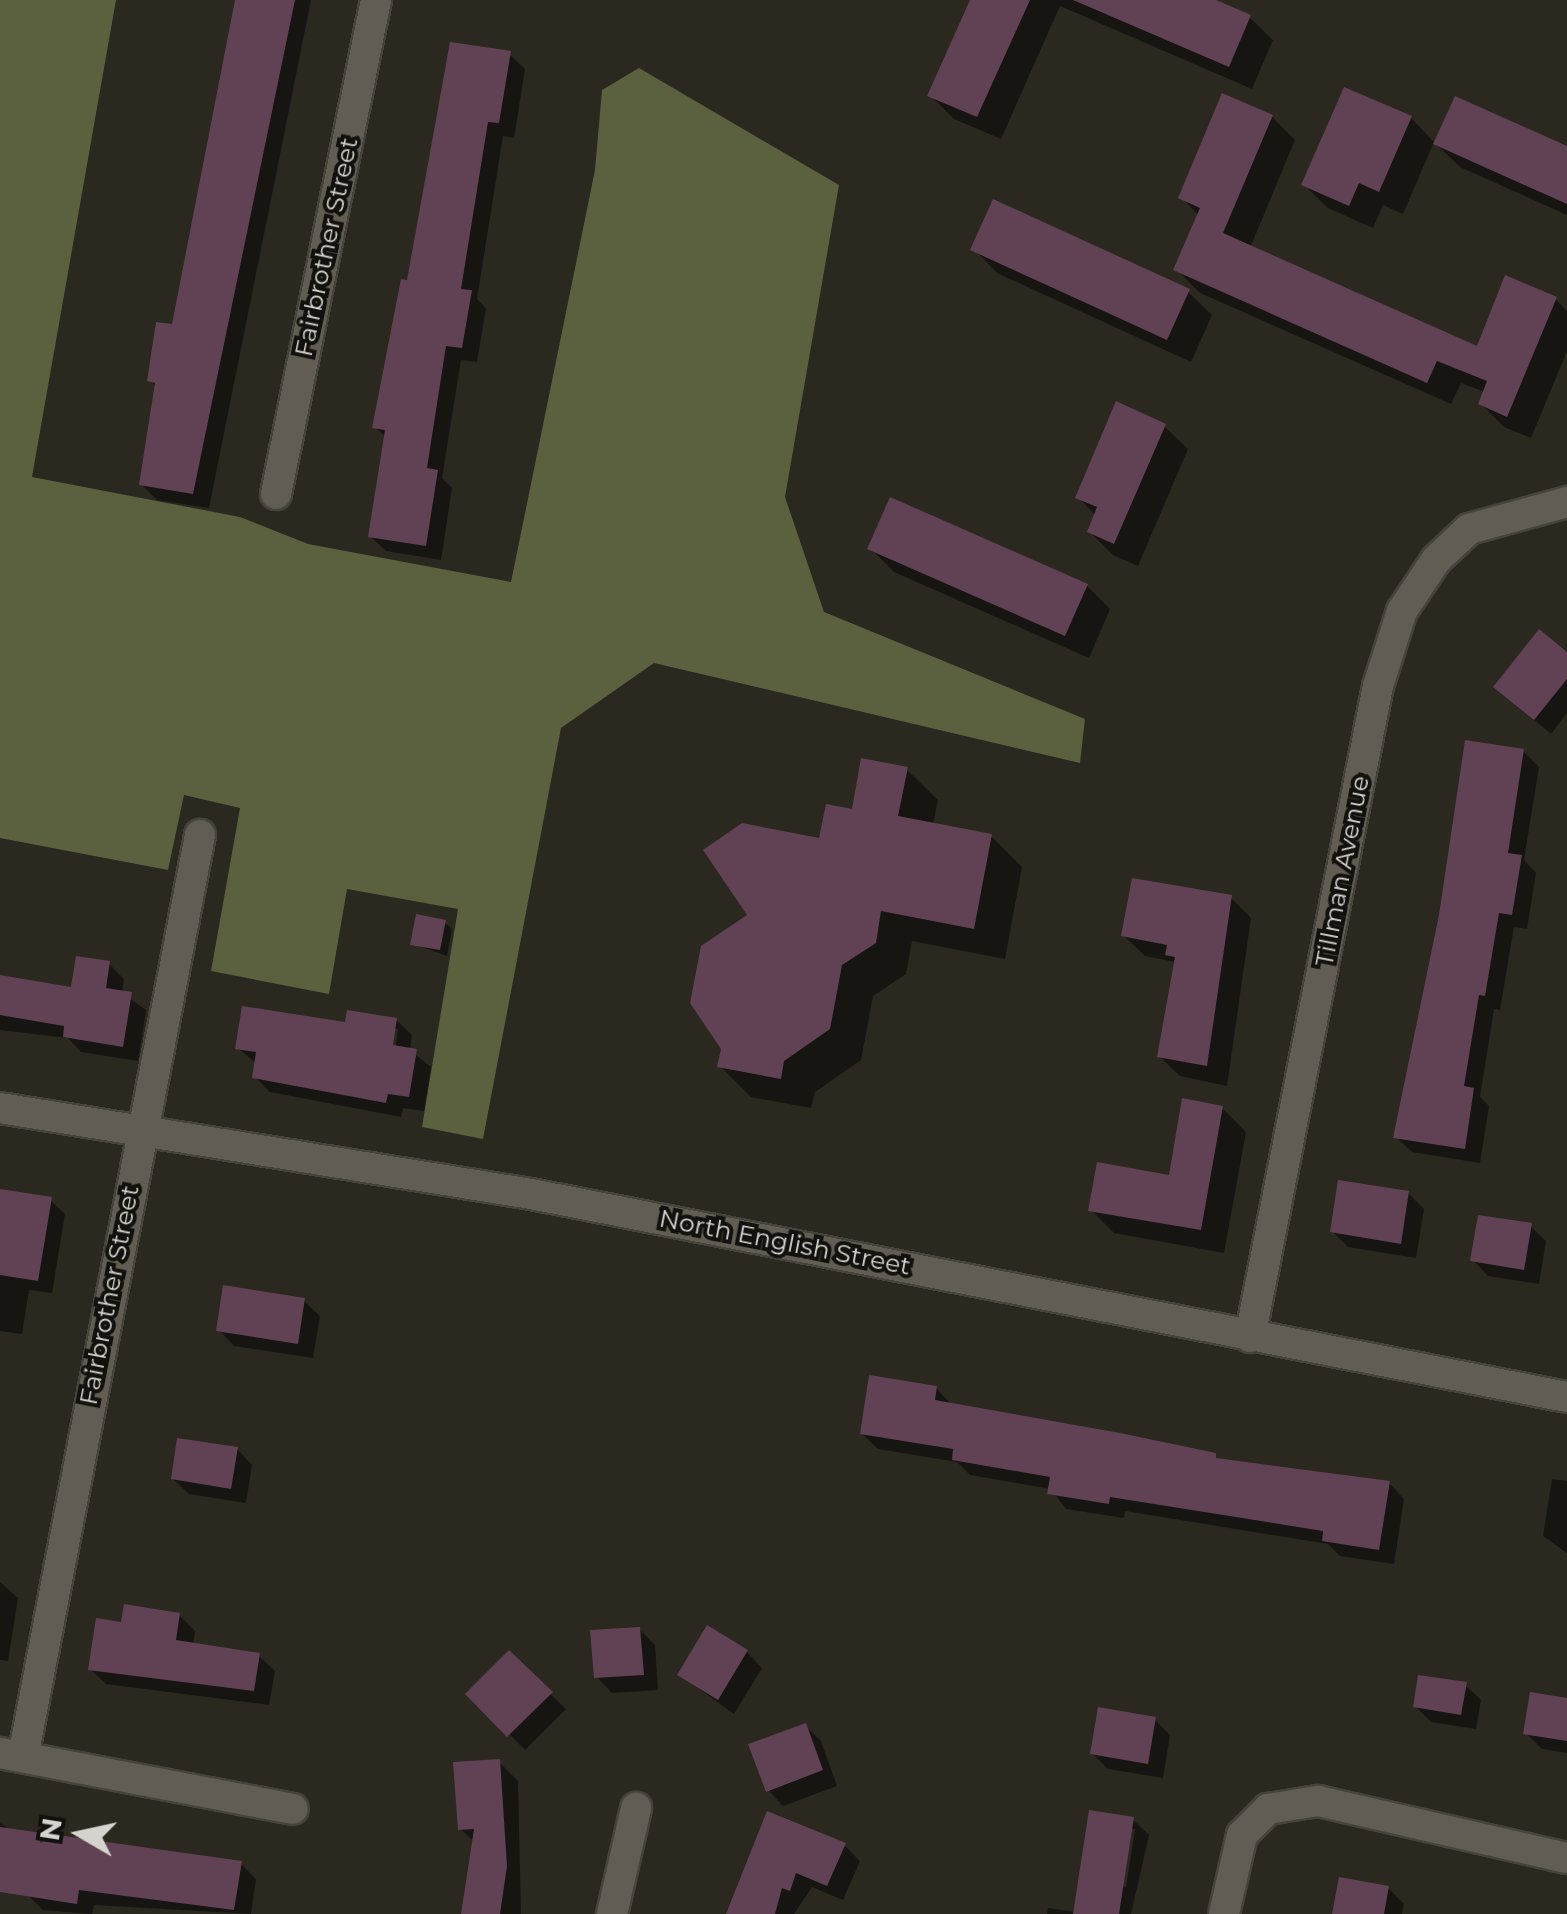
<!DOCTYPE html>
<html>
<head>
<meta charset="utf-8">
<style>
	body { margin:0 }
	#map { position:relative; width:1567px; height:1914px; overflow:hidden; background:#2b2820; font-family:Montserrat,sans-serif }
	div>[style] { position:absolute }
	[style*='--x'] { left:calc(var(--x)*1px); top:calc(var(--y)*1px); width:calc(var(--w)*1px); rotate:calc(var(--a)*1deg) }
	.forest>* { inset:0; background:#5b603f }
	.shadow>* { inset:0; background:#0007 }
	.building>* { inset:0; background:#604254 }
	.roads { filter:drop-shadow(2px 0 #46433c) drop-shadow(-2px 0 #46433c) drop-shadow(0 2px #46433c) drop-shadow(0 -2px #46433c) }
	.minor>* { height:30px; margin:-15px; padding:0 15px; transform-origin:15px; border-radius:15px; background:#615d53 }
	span { translate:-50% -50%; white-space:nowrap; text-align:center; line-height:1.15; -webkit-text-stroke:8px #12110d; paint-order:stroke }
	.street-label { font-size:25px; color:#d5d3ce }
	.north { position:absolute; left:30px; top:1784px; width:100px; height:100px; -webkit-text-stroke:8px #12110d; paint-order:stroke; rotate:279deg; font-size:28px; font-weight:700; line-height:40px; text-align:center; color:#d5d3ce }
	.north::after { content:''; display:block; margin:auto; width:35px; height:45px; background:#d5d3ce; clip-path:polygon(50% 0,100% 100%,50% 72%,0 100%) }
</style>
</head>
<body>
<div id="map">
	<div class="forest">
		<i style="clip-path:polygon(0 0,116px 0,32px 477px,240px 517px,308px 544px,511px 582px,595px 170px,602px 90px,639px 68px,839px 185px,785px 497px,824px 612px,1085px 719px,1080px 763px,654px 663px,561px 728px,483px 1139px,422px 1127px,458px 909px,347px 889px,329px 994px,211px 971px,240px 808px,184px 795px,168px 870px,0 838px)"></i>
	</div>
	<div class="shadow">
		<i style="clip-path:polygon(236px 0,311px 0,209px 508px,157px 500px,141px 484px,157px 388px,150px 380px,174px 327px)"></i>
		<i style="clip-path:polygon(973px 0,1210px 0,1249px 17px,1273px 40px,1252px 89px,1060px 6px,1001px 139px,954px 119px,930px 95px)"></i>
		<i style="clip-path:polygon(509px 54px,525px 69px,514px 138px,503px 136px,477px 299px,486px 308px,477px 362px,461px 360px,442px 478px,452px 488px,441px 560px,386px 551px,370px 536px,387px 438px,375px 427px,409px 283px)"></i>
		<i style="clip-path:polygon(1272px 117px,1295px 140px,1250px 248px,1478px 349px,1555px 299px,1567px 311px,1567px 351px,1531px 438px,1504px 427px,1481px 404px,1485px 392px,1461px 383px,1451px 404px,1200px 293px,1176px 269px,1199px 216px,1181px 197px)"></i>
		<i style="clip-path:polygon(1411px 118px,1434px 142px,1403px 214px,1383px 205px,1373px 228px,1328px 208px,1304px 185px)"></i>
		<i style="clip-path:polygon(1436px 144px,1567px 148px,1567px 215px,1460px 167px)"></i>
		<i style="clip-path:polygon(974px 249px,1188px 292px,1212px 315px,1191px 362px,997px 273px)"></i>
		<i style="clip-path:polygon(1164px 426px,1188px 449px,1138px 566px,1113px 555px,1090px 532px,1096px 516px,1078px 497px)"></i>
		<i style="clip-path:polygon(870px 548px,1087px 586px,1110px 609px,1089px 658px,894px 572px)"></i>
		<i style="clip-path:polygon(1567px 655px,1567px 713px,1551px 734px,1496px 687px)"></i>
		<i style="clip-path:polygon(1523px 751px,1539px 767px,1524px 860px,1536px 873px,1527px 929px,1514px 927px,1500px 1010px,1494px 1009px,1480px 1097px,1489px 1106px,1480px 1163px,1412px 1152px,1396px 1137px)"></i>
		<i style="clip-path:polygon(906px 769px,938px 800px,933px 825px,991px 836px,1022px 867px,1005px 959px,912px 941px,906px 974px,873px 996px,861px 1060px,815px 1092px,811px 1108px,751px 1097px,720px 1066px,750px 915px,821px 841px)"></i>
		<i style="clip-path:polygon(1231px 898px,1251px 918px,1227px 1086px,1180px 1076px,1159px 1056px,1175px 962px,1145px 956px,1124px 936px)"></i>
		<i style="clip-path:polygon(444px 922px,452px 929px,447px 956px,413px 944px)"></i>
		<i style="clip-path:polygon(109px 964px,124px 979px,122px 993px,146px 1010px,138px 1061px,81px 1052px,68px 1038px,0 1030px,0 978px,73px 989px)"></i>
		<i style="clip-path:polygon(evenodd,396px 1020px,412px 1035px,410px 1050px,431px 1067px,424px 1111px,403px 1108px,401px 1117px,270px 1092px,255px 1077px,257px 1064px,238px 1048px,396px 1020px,393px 1029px,398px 1029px,394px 1058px,389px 1057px,393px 1029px)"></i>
		<i style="clip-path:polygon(1222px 1108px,1246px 1132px,1224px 1253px,1114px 1233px,1091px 1210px,1171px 1178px)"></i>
		<i style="clip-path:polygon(0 1192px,50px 1200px,65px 1214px,52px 1293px,29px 1290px,22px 1334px,0 1331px)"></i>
		<i style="clip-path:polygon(1408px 1193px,1424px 1209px,1416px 1258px,1348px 1247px,1333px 1232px)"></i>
		<i style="clip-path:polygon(1530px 1226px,1546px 1241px,1539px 1284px,1488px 1276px,1473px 1260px)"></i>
		<i style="clip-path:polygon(304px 1301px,320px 1316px,313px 1358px,234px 1346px,219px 1330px)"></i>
		<i style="clip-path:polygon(936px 1388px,951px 1404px,1221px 1462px,1389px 1483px,1404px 1499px,1394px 1564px,1340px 1556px,1328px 1544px,1125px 1511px,1124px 1518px,1066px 1509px,1051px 1489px,970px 1475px,957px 1462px,878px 1449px,862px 1434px)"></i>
		<i style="clip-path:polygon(237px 1449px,252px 1465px,246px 1503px,189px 1494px,173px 1479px)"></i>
		<i style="clip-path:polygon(1552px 1479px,1567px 1481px,1567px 1553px,1543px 1536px)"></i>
		<i style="clip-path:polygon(0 1582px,18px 1598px,8px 1661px,0 1660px)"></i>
		<i style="clip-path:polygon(179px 1615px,195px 1631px,193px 1645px,259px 1656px,275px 1671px,269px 1705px,106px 1684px,90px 1669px)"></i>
		<i style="clip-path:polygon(639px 1629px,655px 1645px,658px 1690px,612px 1693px,597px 1677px)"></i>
		<i style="clip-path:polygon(747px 1652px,762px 1668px,734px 1714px,680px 1675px)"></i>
		<i style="clip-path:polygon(509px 1654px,566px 1709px,525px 1750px,469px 1694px)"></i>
		<i style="clip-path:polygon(1465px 1685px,1481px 1700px,1476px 1729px,1431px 1722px,1415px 1706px)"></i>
		<i style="clip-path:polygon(1567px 1701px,1567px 1753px,1542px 1749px,1526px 1733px)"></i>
		<i style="clip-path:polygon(1154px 1719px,1170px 1735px,1163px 1778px,1108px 1769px,1092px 1753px)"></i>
		<i style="clip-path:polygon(805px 1726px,821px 1741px,837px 1786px,783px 1806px,768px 1790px)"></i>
		<i style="clip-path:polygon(499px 1762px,518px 1781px,521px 1914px,463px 1914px,475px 1843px,461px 1829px)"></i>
		<i style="clip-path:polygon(evenodd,1133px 1820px,1149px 1835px,1131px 1914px,1047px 1914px,1048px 1908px,1075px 1912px,1133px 1820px,1130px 1829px,1135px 1829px,1126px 1887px,1121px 1886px,1130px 1829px)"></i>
		<i style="clip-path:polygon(0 1823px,14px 1832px,241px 1864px,256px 1879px,251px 1914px,94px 1905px,92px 1914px,43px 1910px,28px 1895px,0 1888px)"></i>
		<i style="clip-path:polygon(844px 1845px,860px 1861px,843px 1900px,812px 1887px,794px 1914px,729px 1914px,733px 1898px)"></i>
		<i style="clip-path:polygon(1388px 1888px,1404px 1904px,1402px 1914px,1334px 1914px)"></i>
	</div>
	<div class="building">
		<i style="clip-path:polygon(235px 0,295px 0,193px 494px,139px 485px,155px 383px,147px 381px,156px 322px,172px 324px)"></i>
		<i style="clip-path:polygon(970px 0,1030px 0,977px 117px,927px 96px)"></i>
		<i style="clip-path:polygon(1073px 0,1216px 0,1251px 15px,1229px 67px)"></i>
		<i style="clip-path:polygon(450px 42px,511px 51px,499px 123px,488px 122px,461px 289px,472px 290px,462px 348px,446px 346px,427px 468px,438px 470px,426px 546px,368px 537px,385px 430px,372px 428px,401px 279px,407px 280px)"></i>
		<i style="clip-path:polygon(1344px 87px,1412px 116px,1379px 192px,1359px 183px,1349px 206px,1301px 185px)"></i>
		<i style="clip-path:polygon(1222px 93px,1273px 115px,1223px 233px,1477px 346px,1505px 275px,1557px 297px,1507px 417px,1478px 404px,1487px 381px,1437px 361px,1427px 383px,1173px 270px,1200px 208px,1178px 198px)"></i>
		<i style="clip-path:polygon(1455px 96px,1567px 146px,1567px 204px,1433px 144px)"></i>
		<i style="clip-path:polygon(993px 199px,1190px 289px,1167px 340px,970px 250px)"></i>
		<i style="clip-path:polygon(1116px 401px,1166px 424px,1114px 544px,1087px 532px,1097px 507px,1075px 498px)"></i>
		<i style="clip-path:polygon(890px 497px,1088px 584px,1065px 636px,867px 549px)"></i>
		<i style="clip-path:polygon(1539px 629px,1567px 652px,1567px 679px,1534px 720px,1493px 687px)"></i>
		<i style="clip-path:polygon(1465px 740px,1524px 749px,1508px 853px,1522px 855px,1512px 915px,1499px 913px,1485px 996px,1479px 995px,1464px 1086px,1474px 1088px,1465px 1149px,1393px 1138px,1439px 915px)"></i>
		<i style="clip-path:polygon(861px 758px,908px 767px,898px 816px,992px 834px,974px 929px,881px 911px,876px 943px,842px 965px,830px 1029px,784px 1061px,781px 1079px,717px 1067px,721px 1049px,690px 1003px,701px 946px,747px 915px,703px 850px,742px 823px,819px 838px,826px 804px,852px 809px)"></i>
		<i style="clip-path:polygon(1132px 878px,1232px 895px,1207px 1066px,1157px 1057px,1175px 957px,1165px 955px,1167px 945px,1121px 936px)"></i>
		<i style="clip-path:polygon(416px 914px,446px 920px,440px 950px,410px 945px)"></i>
		<i style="clip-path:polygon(76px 956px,110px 961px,106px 988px,132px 992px,123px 1047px,63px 1037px,64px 1026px,0 1015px,0 975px,71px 987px)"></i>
		<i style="clip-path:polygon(242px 1006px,345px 1022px,347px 1010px,397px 1018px,393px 1045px,417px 1049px,409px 1097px,388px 1094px,386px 1103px,252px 1078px,256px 1052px,235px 1049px)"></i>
		<i style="clip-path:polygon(1182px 1098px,1223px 1106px,1201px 1230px,1088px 1211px,1097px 1162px,1169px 1175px)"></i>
		<i style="clip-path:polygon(1338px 1180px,1409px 1191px,1401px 1244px,1330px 1232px)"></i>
		<i style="clip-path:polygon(0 1189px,52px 1197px,38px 1281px,0 1275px)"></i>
		<i style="clip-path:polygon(1478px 1215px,1532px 1223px,1524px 1270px,1470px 1261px)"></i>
		<i style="clip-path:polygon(223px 1285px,305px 1298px,298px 1344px,216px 1331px)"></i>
		<i style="clip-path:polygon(869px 1375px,937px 1386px,935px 1400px,1120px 1433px,1216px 1453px,1216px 1458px,1390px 1481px,1379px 1550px,1322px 1541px,1323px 1531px,1110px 1497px,1109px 1504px,1047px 1494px,1050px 1477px,952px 1460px,953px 1449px,860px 1434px)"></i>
		<i style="clip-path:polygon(177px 1438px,238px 1447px,231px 1489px,171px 1479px)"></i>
		<i style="clip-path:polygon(124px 1604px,180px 1613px,176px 1640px,260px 1653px,254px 1691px,88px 1670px,96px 1618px,121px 1622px)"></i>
		<i style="clip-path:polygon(707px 1625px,748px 1650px,718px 1700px,677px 1675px)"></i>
		<i style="clip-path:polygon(640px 1627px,644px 1675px,594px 1678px,590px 1630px)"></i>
		<i style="clip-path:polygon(509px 1650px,553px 1692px,507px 1737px,465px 1694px)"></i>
		<i style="clip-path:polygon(1418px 1675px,1467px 1682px,1461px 1715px,1413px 1707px)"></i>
		<i style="clip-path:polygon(1530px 1692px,1567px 1698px,1567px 1741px,1523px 1734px)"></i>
		<i style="clip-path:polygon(1098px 1707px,1156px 1717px,1148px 1764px,1090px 1754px)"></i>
		<i style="clip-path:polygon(806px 1723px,823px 1770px,766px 1792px,748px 1744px)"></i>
		<i style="clip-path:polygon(500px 1759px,507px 1866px,500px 1914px,461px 1914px,474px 1829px,458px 1830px,453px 1762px)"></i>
		<i style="clip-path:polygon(1089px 1810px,1134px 1817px,1119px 1914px,1073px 1914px)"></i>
		<i style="clip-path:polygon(767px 1811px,846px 1843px,827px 1886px,796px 1873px,790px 1891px,782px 1888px,775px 1914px,726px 1914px)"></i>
		<i style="clip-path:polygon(0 1827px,242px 1861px,234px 1910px,79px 1890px,77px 1904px,0 1892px)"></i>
		<i style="clip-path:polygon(1339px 1877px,1389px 1886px,1384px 1914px,1332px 1914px)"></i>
	</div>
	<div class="roads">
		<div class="minor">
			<i style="--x:276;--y:494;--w:504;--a:-78.56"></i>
			<i style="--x:0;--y:1108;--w:538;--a:9.2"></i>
			<i style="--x:531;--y:1194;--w:1056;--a:11.09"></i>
			<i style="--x:1250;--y:1337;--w:663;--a:-78.88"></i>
			<i style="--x:1378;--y:686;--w:79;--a:-72.3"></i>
			<i style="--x:1402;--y:611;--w:61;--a:-56.3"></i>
			<i style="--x:1436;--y:560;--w:45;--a:-43.2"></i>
			<i style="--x:1469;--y:529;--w:102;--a:-15.4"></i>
			<i style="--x:0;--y:1753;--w:298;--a:10.8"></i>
			<i style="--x:23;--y:1757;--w:939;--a:-79.13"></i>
			<i style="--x:612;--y:1914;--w:109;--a:-77.2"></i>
			<i style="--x:1224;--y:1914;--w:81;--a:-77.2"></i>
			<i style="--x:1242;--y:1835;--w:37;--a:-45"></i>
			<i style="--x:1268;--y:1809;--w:51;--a:-9.1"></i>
			<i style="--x:1318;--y:1801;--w:255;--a:12.9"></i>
		</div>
	</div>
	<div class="street-label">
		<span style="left:326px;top:247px;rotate:-78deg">Fairbrother Street</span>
		<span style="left:1342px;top:871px;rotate:-79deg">Tillman Avenue</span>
		<span style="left:785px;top:1242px;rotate:11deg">North English Street</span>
		<span style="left:109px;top:1295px;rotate:-79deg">Fairbrother Street</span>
	</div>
	<div class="north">N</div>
</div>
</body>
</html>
